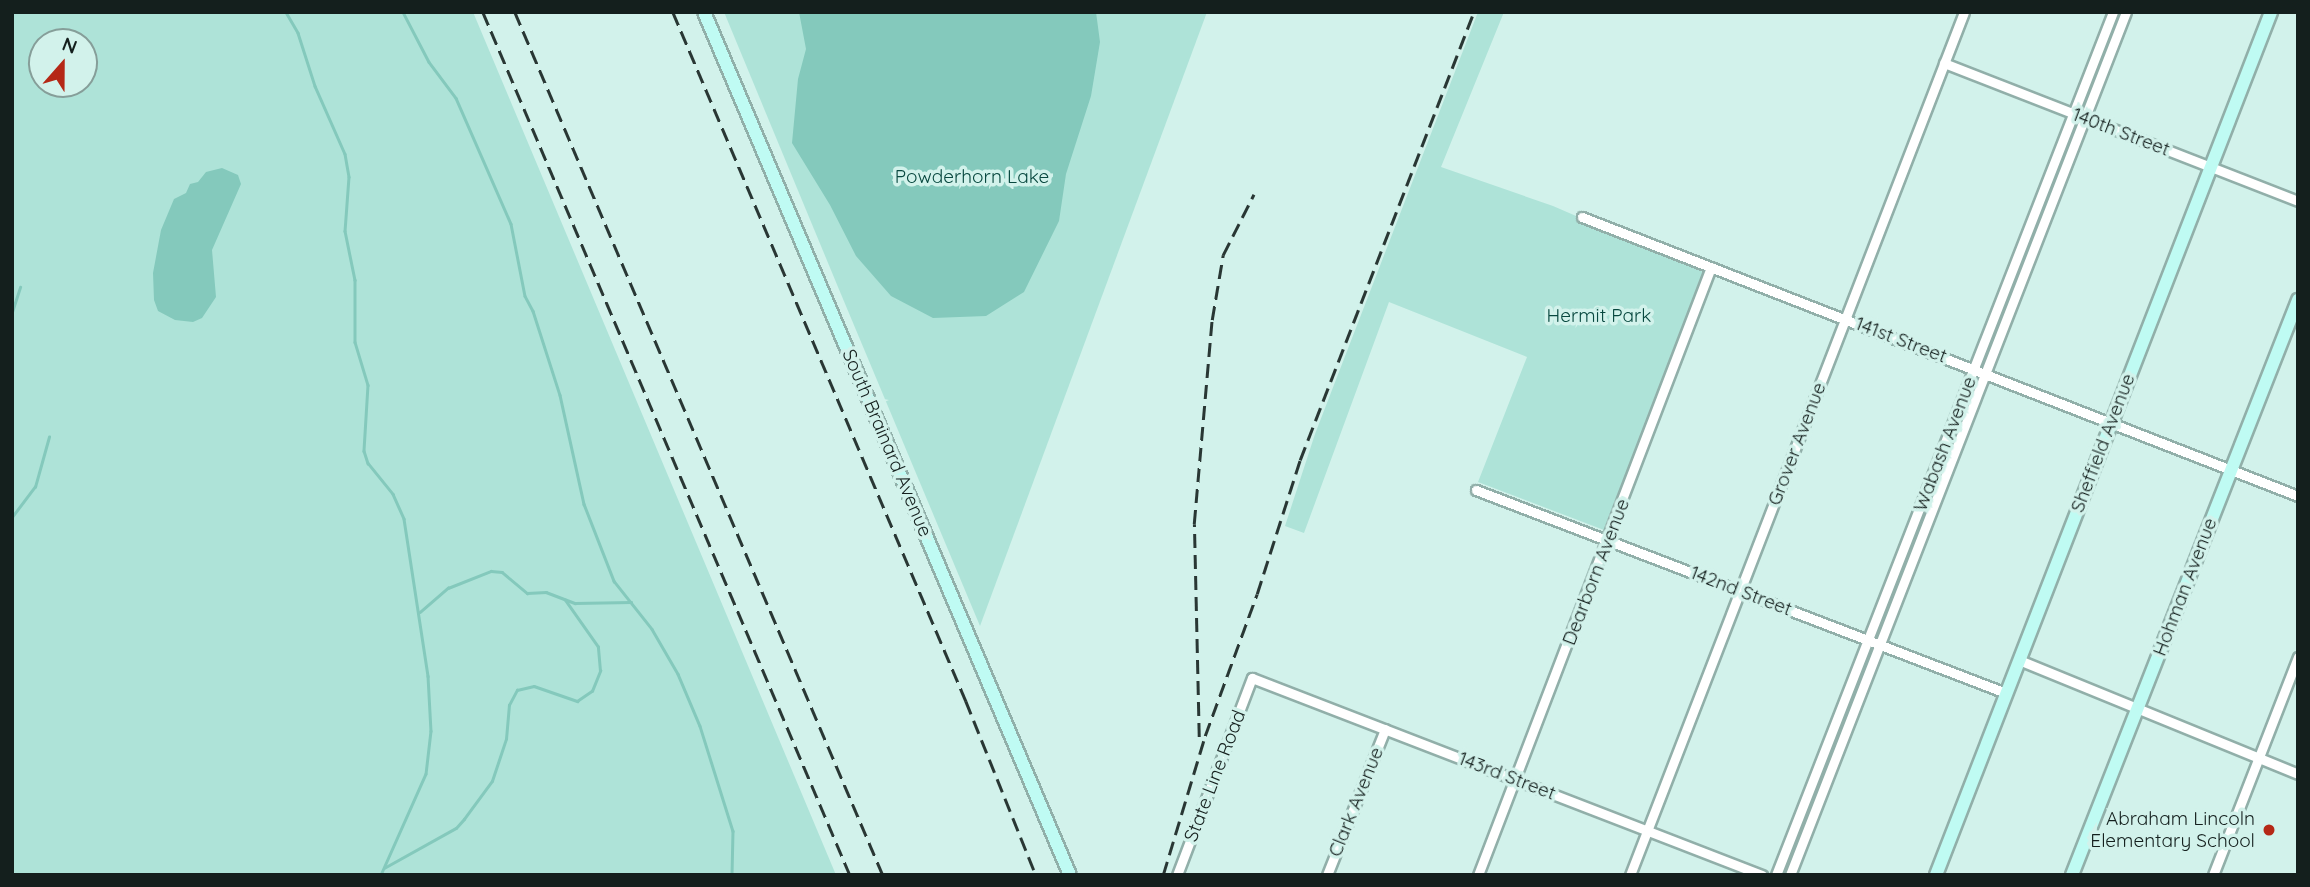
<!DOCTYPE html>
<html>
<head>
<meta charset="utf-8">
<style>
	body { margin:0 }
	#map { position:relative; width:2310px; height:887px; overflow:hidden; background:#d2f2eb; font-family:Quicksand,sans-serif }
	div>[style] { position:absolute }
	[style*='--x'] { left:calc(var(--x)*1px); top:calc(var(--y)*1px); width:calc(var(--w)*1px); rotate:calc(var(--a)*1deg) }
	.green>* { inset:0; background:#aee3d8 }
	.water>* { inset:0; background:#84c9bc }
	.stream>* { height:2.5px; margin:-1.25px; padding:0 1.25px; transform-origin:1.25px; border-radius:1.25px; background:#84c9bc }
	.roads { filter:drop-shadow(2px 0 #91afa9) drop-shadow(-2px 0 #91afa9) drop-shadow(0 2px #91afa9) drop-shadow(0 -2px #91afa9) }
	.street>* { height:9px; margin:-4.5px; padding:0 4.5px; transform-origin:4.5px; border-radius:4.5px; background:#fff }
	.secondary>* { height:12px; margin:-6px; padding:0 6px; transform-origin:6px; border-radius:6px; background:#bffbf3 }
	.rail>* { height:2.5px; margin-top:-1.25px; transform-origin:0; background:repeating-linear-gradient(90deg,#293734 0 14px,transparent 0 21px) }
	.dots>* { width:19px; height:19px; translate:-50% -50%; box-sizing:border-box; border:4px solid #d2f2eb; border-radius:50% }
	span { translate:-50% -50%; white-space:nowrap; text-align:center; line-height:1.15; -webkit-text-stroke:7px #d2f2eb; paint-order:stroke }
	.street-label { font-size:19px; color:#141f1d }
	.park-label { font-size:19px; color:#08483f }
	.poi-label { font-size:19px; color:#141f1d }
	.right { translate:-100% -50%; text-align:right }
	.frame { position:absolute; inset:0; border:14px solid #141f1d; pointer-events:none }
	.north { position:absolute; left:28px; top:28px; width:70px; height:70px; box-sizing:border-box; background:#d2f2eb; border:2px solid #869e99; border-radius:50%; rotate:21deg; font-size:19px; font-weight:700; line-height:28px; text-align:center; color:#141f1d }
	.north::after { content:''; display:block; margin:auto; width:24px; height:32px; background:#b52816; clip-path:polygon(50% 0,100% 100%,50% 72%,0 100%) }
</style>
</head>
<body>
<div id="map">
	<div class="green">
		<i style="clip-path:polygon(evenodd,12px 12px,473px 12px,836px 875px,12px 875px,12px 12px,42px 42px,84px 42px,84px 84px,42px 84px,42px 42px)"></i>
		<i style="clip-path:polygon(724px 12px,1207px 12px,980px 626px,838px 287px)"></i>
		<i style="clip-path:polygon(1478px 12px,1504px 12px,1441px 167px,1553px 206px,1701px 270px,1704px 276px,1604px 530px,1478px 482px,1527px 357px,1389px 302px,1304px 533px,1285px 526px,1315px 434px)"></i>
	</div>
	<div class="water">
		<i style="clip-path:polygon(799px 12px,1096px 12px,1100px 42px,1091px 96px,1066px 174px,1059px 221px,1024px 292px,986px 316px,933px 318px,891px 296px,856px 256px,830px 205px,792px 143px,798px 79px,806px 49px)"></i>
		<i style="clip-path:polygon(222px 168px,238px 175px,241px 184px,212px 250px,216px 297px,202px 318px,193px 322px,175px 320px,158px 311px,154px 300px,153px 273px,161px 230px,174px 199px,186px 193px,190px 184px,198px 182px,206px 172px)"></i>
	</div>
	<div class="stream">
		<i style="--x:286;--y:12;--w:24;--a:60"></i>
		<i style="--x:298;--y:33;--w:56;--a:72.2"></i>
		<i style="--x:315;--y:86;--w:74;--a:66.2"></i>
		<i style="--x:345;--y:154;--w:23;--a:80"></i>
		<i style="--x:349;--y:177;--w:54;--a:94.2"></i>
		<i style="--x:345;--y:231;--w:50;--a:78.5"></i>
		<i style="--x:355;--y:280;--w:62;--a:90"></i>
		<i style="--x:355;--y:342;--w:45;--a:73.2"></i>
		<i style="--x:368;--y:385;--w:66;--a:93.5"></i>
		<i style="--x:364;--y:451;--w:13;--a:72"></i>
		<i style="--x:368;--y:463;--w:40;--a:51"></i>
		<i style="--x:393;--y:494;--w:27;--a:66"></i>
		<i style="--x:404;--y:519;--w:159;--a:81.3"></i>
		<i style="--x:428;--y:676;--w:55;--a:86.9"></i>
		<i style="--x:431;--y:731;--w:43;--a:96.6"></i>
		<i style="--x:426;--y:774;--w:111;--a:114"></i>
		<i style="--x:403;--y:12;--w:56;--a:62.5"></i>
		<i style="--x:429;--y:62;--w:45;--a:53.1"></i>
		<i style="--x:456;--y:98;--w:137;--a:66.4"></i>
		<i style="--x:511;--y:224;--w:73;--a:79"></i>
		<i style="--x:525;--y:296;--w:17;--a:62"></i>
		<i style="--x:533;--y:311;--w:88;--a:72.2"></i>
		<i style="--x:560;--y:395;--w:112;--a:77.6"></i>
		<i style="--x:584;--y:504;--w:83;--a:68.7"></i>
		<i style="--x:614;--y:581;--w:61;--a:51.6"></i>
		<i style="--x:652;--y:629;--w:52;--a:60"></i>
		<i style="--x:678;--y:674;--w:56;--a:67.1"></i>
		<i style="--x:700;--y:726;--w:110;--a:72.6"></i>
		<i style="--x:733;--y:831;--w:44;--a:91.3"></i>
		<i style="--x:12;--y:312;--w:26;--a:-72"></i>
		<i style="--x:12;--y:517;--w:38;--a:-53"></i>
		<i style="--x:35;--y:487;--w:52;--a:-74.4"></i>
		<i style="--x:420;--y:612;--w:37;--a:-41"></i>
		<i style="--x:448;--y:588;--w:46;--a:-21.6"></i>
		<i style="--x:491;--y:571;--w:11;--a:5"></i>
		<i style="--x:502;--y:572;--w:33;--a:40"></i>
		<i style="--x:527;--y:593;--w:19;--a:-3"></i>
		<i style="--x:546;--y:592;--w:31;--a:21"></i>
		<i style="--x:575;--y:603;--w:56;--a:-1"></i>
		<i style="--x:384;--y:868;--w:82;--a:-29.1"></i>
		<i style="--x:456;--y:828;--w:12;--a:-48"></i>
		<i style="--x:464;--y:819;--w:47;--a:-53.6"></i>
		<i style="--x:492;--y:781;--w:44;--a:-71.6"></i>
		<i style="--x:506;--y:739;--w:34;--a:-85"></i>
		<i style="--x:509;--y:705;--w:17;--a:-62"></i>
		<i style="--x:517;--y:690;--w:17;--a:-13"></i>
		<i style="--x:534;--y:686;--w:46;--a:19.2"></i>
		<i style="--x:577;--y:701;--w:18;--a:-34"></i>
		<i style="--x:592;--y:691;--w:22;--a:-68"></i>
		<i style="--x:600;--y:671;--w:24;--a:-95"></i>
		<i style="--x:598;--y:647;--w:57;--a:-125.1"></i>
	</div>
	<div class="roads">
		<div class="street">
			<i style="--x:1944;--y:63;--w:380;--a:21.3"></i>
			<i style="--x:1582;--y:217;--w:768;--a:21.29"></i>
			<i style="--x:1476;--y:490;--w:568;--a:20.96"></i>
			<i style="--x:2019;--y:660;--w:301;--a:22.2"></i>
			<i style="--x:1177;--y:875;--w:211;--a:-69.2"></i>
			<i style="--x:1252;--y:678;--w:547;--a:21.12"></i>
			<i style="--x:1327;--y:875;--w:157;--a:-68.3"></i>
			<i style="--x:1478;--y:875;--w:651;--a:-69.03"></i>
			<i style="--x:1630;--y:875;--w:925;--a:-68.84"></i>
			<i style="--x:1776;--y:875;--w:926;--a:-68.67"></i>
			<i style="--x:1790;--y:875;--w:926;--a:-68.73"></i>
			<i style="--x:2213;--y:875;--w:234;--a:-68.7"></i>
		</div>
		<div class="secondary">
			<i style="--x:704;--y:12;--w:937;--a:67.02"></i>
			<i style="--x:1936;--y:875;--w:926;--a:-68.78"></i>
			<i style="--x:2072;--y:875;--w:618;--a:-68.54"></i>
		</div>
	</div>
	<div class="rail">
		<i style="--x:483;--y:12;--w:938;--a:66.96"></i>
		<i style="--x:515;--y:12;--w:938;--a:66.91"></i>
		<i style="--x:673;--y:12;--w:749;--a:66.96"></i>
		<i style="--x:966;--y:701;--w:188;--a:68.1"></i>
		<i style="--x:1199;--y:737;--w:213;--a:-91.3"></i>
		<i style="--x:1194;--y:524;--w:205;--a:-85"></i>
		<i style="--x:1212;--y:320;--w:66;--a:-80.4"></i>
		<i style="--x:1223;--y:255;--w:68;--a:-63.1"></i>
		<i style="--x:1163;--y:875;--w:145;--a:-73.2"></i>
		<i style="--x:1205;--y:736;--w:151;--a:-69.9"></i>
		<i style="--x:1257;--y:594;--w:141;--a:-72.2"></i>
		<i style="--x:1300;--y:460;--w:481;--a:-68.8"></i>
	</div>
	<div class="dots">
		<i style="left:2269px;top:830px;background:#b52816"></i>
	</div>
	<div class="street-label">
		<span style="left:2121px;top:132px;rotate:21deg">140th Street</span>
		<span style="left:1901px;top:340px;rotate:21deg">141st Street</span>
		<span style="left:887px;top:443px;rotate:67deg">South Brainard Avenue</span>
		<span style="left:2103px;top:443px;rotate:-69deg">Sheffield Avenue</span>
		<span style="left:1797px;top:444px;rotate:-69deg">Grover Avenue</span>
		<span style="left:1945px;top:444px;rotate:-69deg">Wabash Avenue</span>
		<span style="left:1596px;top:572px;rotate:-69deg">Dearborn Avenue</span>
		<span style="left:2185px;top:587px;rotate:-69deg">Hohman Avenue</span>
		<span style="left:1741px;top:591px;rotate:21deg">142nd Street</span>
		<span style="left:1215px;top:776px;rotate:-69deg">State Line Road</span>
		<span style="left:1507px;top:776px;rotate:21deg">143rd Street</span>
		<span style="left:1356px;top:802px;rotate:-68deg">Clark Avenue</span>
	</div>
	<div class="park-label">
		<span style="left:972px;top:177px">Powderhorn Lake</span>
		<span style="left:1599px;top:316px">Hermit Park</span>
	</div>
	<div class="poi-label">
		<span class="right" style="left:2255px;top:830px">Abraham Lincoln<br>Elementary School</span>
	</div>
	<div class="frame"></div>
	<div class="north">N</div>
</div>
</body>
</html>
